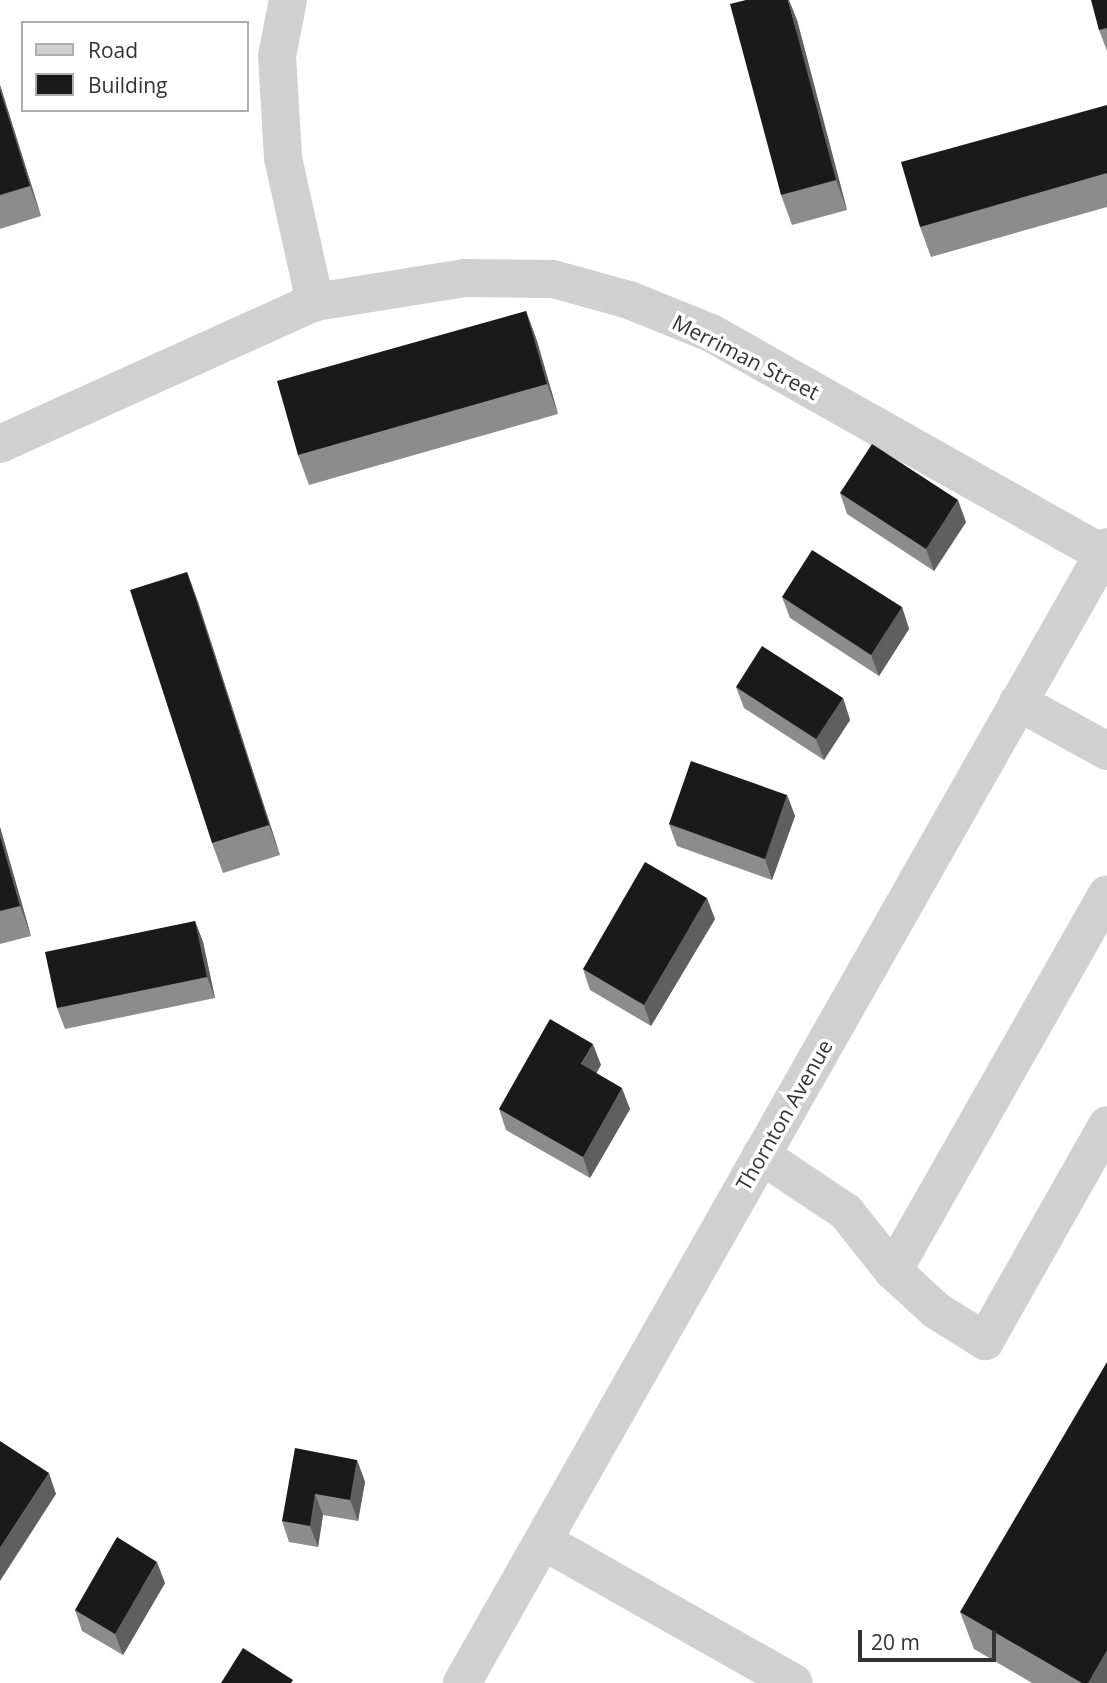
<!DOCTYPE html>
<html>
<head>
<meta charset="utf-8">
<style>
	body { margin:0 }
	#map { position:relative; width:1107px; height:1683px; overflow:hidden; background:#fff; font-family:"Open Sans",sans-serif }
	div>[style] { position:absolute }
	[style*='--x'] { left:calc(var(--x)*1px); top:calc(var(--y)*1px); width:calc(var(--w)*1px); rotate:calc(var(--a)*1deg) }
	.minor>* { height:38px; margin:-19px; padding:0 19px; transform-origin:19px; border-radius:19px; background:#d0d0d0 }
	.wall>* { inset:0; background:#8c8c8c }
	.shaded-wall>* { inset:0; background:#5f5f5f }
	.building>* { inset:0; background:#1a1a1a }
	span { translate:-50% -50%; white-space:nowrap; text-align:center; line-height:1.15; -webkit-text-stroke:7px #fff; paint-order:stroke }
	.street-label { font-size:21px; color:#333 }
	.legend { position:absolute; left:21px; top:21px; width:228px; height:91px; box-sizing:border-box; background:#fff; border:2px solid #adadad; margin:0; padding:9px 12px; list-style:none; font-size:21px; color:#333 }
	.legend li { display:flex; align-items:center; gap:14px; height:35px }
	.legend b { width:35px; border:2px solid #adadad }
	.scale { position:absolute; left:858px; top:1630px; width:138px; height:32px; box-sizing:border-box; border:4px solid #333; border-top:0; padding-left:9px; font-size:21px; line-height:24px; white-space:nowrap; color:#333; -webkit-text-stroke:5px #fff; paint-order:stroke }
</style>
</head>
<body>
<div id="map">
	<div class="minor">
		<i style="--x:288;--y:0;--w:57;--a:101.1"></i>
		<i style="--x:277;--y:56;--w:102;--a:86.6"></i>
		<i style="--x:283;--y:158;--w:148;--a:77.5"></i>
		<i style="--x:0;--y:444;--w:346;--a:-24.3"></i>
		<i style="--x:315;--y:302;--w:152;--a:-9.1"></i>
		<i style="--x:465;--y:278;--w:88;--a:0.7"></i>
		<i style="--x:553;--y:279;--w:79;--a:15.4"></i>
		<i style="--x:629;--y:300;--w:88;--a:21.9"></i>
		<i style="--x:711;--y:333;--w:450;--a:29.4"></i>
		<i style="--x:1018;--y:702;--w:102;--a:28.8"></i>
		<i style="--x:761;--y:1155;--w:102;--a:33.8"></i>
		<i style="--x:846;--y:1212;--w:75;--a:51.5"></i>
		<i style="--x:893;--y:1271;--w:59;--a:42.3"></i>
		<i style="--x:937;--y:1311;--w:57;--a:32"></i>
		<i style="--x:985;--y:1341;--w:248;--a:-60.5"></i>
		<i style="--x:893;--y:1271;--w:433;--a:-60.4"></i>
		<i style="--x:543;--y:1541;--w:288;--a:29.5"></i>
		<i style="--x:462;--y:1683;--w:1306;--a:-60.41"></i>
	</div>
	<div class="wall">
		<i style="clip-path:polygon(1107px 0,1107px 51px,1099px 30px)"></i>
		<i style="clip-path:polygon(797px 20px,847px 210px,792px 225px,781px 195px)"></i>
		<i style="clip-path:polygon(0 85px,41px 216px,0 229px)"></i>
		<i style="clip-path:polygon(1107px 105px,1107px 207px,931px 257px,920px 227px)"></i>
		<i style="clip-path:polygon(526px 311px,537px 341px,558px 414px,309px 485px,298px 455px)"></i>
		<i style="clip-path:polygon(840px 493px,966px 522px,934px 571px,847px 514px)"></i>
		<i style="clip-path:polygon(187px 572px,198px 602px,280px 855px,223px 873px,212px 843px)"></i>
		<i style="clip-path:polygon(782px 597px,902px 607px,909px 629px,879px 676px,790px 618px)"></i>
		<i style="clip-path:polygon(736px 687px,843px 698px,850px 720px,824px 760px,744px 708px)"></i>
		<i style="clip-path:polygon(787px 795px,795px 816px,772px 880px,677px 846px,669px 824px)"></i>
		<i style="clip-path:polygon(0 827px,31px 936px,0 944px)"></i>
		<i style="clip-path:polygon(715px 919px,651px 1026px,590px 990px,583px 969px)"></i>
		<i style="clip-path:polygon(195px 921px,203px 942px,215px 998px,65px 1029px,57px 1008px)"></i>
		<i style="clip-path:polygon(601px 1065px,596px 1073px,630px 1109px,590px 1178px,506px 1130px,499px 1109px)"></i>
		<i style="clip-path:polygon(357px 1460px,365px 1482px,358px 1521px,323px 1515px,318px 1547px,289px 1542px,282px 1521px)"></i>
		<i style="clip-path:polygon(165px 1583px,123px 1655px,82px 1631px,75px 1610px)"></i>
		<i style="clip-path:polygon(960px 1612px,1107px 1683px,1032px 1683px,974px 1649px)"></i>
	</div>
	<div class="shaded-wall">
		<i style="clip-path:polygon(788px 0,789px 0,797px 20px,847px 210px,836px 180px)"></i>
		<i style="clip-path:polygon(0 85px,41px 216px,30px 186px,0 90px)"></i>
		<i style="clip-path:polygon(526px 311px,537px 341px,558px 414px,547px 384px)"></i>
		<i style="clip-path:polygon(958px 500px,966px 522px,934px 571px,926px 549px)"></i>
		<i style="clip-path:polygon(187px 572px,198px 602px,280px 855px,269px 825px)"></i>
		<i style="clip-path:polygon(902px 607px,909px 629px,879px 676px,871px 655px)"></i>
		<i style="clip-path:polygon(843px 698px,850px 720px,824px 760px,816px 739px)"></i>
		<i style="clip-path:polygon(787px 795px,795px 816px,772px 880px,765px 859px)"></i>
		<i style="clip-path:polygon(0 827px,31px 936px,20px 906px,0 836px)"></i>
		<i style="clip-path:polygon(707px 898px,715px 919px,651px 1026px,644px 1005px)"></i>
		<i style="clip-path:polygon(195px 921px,203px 942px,215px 998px,207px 977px)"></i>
		<i style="clip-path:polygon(593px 1044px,601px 1065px,589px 1086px,581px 1064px)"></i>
		<i style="clip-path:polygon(622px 1088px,630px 1109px,590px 1178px,583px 1157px)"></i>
		<i style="clip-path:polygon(357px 1460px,365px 1482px,358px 1521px,350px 1500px)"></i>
		<i style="clip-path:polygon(49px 1473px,56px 1494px,0 1581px,0 1548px)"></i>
		<i style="clip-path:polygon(315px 1494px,323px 1515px,318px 1547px,310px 1526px)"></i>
		<i style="clip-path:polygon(157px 1562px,165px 1583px,123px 1655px,115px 1634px)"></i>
		<i style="clip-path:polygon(1107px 1651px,1107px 1683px,1088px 1683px)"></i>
	</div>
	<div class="building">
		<i style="clip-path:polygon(746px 0,788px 0,836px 180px,781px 195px,730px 4px)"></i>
		<i style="clip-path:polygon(1091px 0,1107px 0,1107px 28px,1099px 30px)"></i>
		<i style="clip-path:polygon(0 90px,30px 186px,0 195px)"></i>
		<i style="clip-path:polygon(1107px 105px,1107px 173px,920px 227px,901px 162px)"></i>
		<i style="clip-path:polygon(526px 311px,547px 384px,298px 455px,277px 381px)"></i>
		<i style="clip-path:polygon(872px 444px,958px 500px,926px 549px,840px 493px)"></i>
		<i style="clip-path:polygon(812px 550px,902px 607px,871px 655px,782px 597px)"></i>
		<i style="clip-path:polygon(187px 572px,269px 825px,212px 843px,130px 590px)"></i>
		<i style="clip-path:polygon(762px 646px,843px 698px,816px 739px,736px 687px)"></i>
		<i style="clip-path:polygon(691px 761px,787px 795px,765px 859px,669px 824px)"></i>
		<i style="clip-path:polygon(0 836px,20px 906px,0 911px)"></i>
		<i style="clip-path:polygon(645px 862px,707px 898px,644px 1005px,583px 969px)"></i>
		<i style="clip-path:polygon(195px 921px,207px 977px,57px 1008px,45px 952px)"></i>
		<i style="clip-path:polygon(550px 1019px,593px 1044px,581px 1064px,622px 1088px,583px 1157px,499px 1109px)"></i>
		<i style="clip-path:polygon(1107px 1362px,1107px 1651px,1088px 1683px,1082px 1683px,960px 1612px)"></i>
		<i style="clip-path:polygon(0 1441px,49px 1473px,0 1548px)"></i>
		<i style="clip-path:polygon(295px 1448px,357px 1460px,350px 1500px,315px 1494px,310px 1526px,282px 1521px)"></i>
		<i style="clip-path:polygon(117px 1537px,157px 1562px,115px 1634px,75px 1610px)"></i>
		<i style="clip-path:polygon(243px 1648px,293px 1680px,291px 1683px,221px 1683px)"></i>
	</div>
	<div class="street-label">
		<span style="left:746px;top:357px;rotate:27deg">Merriman Street</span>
		<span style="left:784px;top:1115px;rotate:-60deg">Thornton Avenue</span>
	</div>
	<ul class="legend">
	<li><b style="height:9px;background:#d0d0d0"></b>Road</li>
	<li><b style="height:19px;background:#1a1a1a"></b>Building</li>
	</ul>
	<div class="scale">20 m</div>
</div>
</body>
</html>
